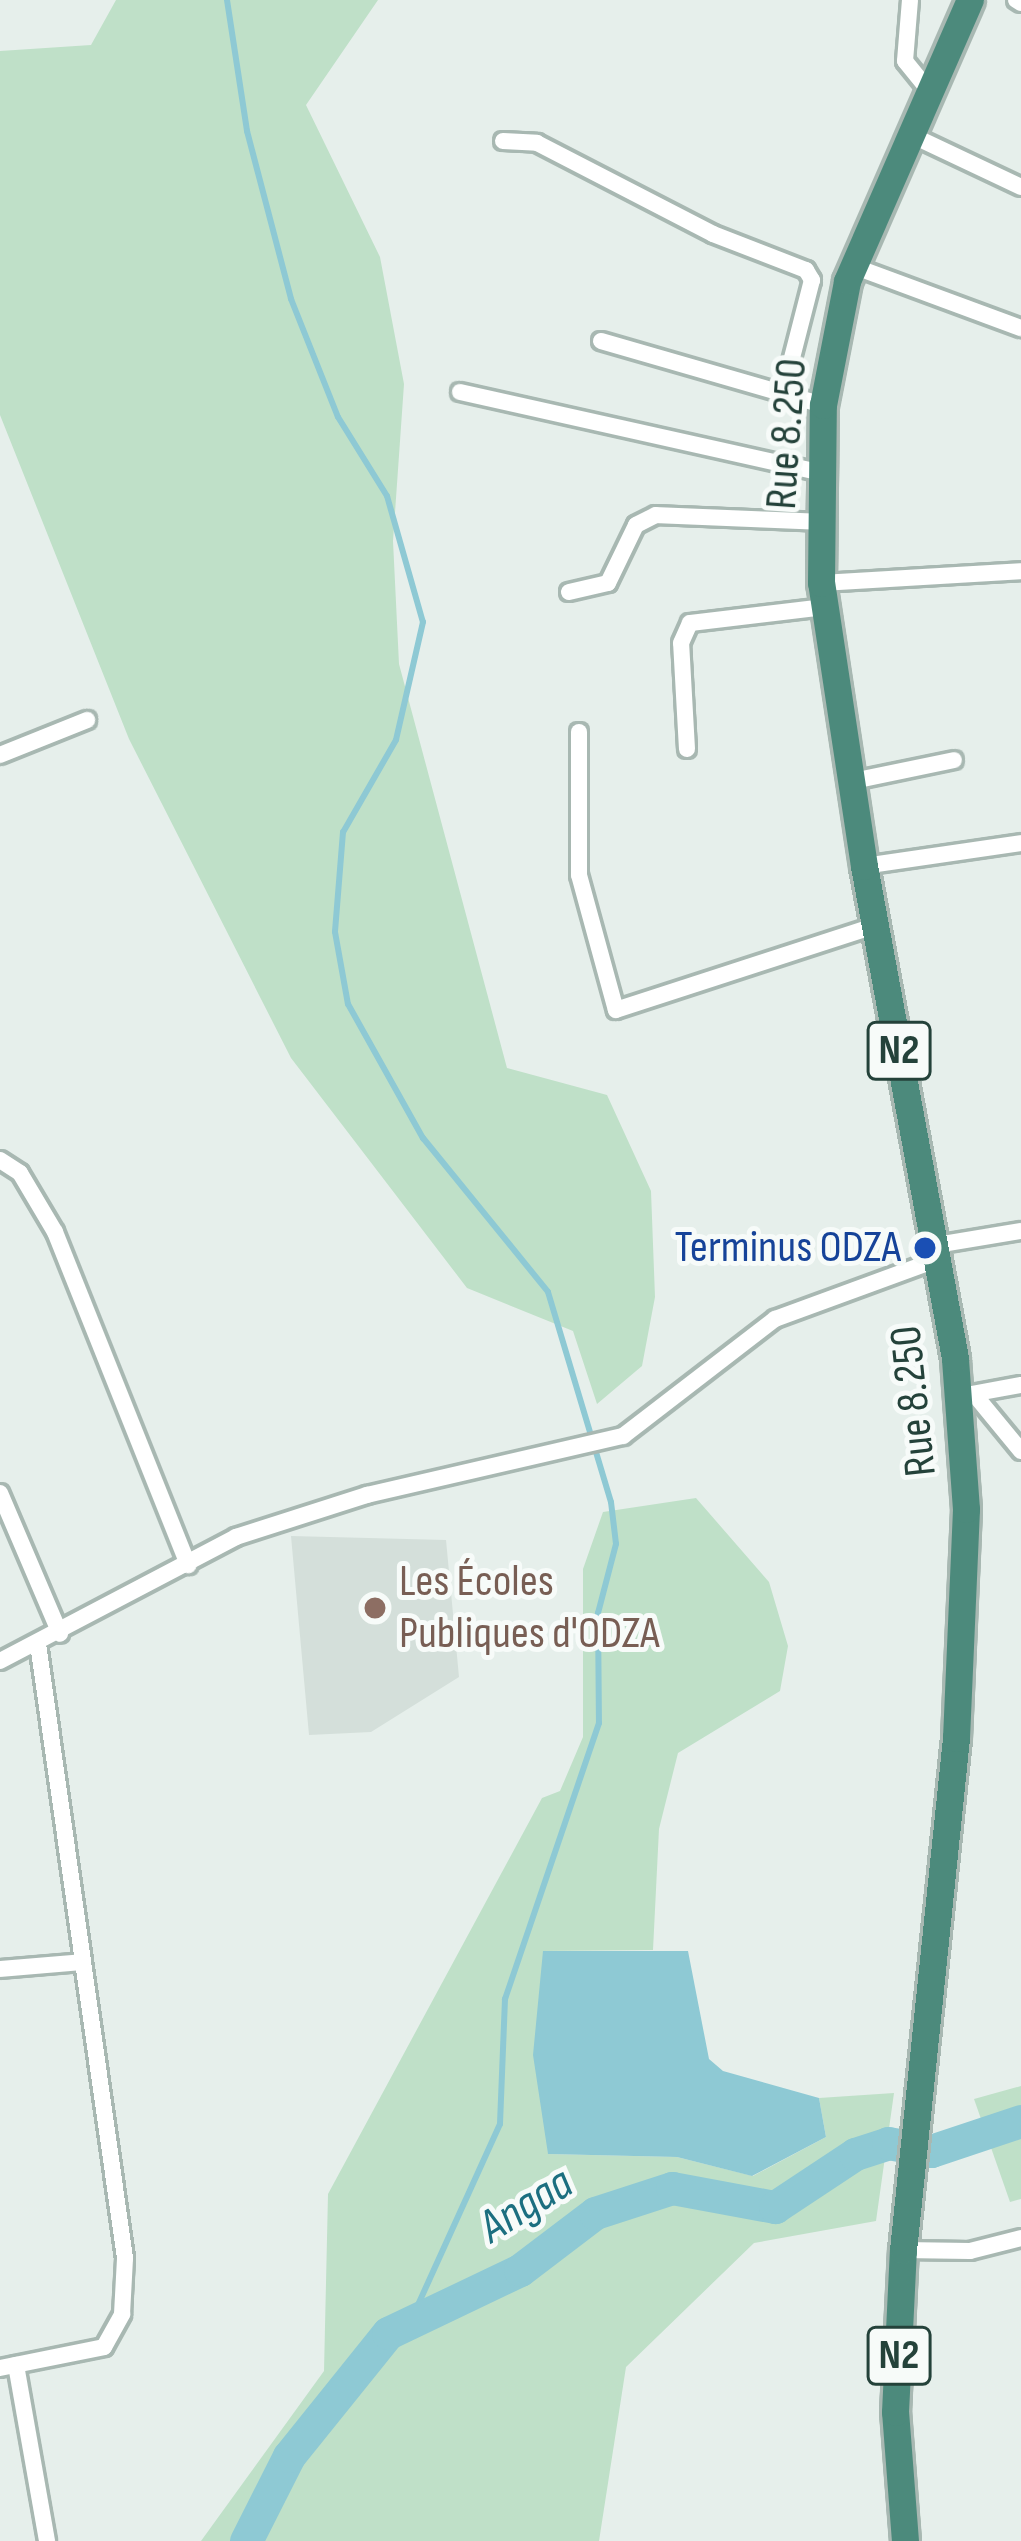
<!DOCTYPE html>
<html>
<head>
<meta charset="utf-8">
<style>
	body { margin:0 }
	#map { position:relative; width:1021px; height:2541px; overflow:hidden; background:#e6efeb; font-family:"Sofia Sans Condensed",sans-serif }
	div>[style] { position:absolute }
	[style*='--x'] { left:calc(var(--x)*1px); top:calc(var(--y)*1px); width:calc(var(--w)*1px); rotate:calc(var(--a)*1deg) }
	.built>* { inset:0; background:#d4dfda }
	.green>* { inset:0; background:#bfe0c8 }
	.water>* { inset:0; background:#8ec9d4 }
	.stream>* { height:6px; margin:-3px; padding:0 3px; transform-origin:3px; border-radius:3px; background:#8ec9d4 }
	.river>* { height:33px; margin:-16.5px; padding:0 16.5px; transform-origin:16.5px; border-radius:16.5px; background:#8ec9d4 }
	.roads { filter:drop-shadow(3px 0 #a8b8b2) drop-shadow(-3px 0 #a8b8b2) drop-shadow(0 3px #a8b8b2) drop-shadow(0 -3px #a8b8b2) }
	.minor>* { height:16px; margin:-8px; padding:0 8px; transform-origin:8px; border-radius:8px; background:#fff }
	.trunk>* { height:27px; margin:-13.5px; padding:0 13.5px; transform-origin:13.5px; border-radius:13.5px; background:#4c8a7c }
	.dots>* { width:33px; height:33px; translate:-50% -50%; box-sizing:border-box; border:6px solid #f7fbf9; border-radius:50% }
	span { translate:-50% -50%; white-space:nowrap; text-align:center; line-height:1.15; -webkit-text-stroke:10px #f7fbf9; paint-order:stroke }
	.shield-label span { padding:3px 9px; background:#f7fbf9; border:3px solid; border-radius:9px; -webkit-text-stroke-width:0 }
	.shield-label { font-size:42px; color:#24423a; font-weight:700 }
	.street-label { font-size:45px; color:#24423a }
	.transit-label { font-size:45px; color:#164399 }
	.right { translate:-100% -50%; text-align:right }
	.education-label { font-size:45px; color:#785e54 }
	.left { translate:0 -50%; text-align:left }
	.water-label { font-size:48px; color:#1c6f80; font-style:italic }
</style>
</head>
<body>
<div id="map">
	<div class="built">
		<i style="clip-path:polygon(291px 1536px,446px 1540px,459px 1677px,371px 1732px,309px 1735px)"></i>
	</div>
	<div class="green">
		<i style="clip-path:polygon(116px 0,378px 0,306px 105px,380px 257px,404px 384px,393px 541px,399px 664px,507px 1068px,607px 1095px,651px 1191px,655px 1297px,642px 1366px,597px 1404px,573px 1331px,467px 1288px,291px 1058px,129px 739px,0 415px,0 51px,91px 45px)"></i>
		<i style="clip-path:polygon(696px 1498px,769px 1582px,788px 1646px,780px 1691px,678px 1753px,659px 1829px,653px 1950px,543px 1951px,548px 2154px,677px 2157px,753px 2176px,826px 2137px,819px 2098px,894px 2093px,876px 2221px,754px 2243px,626px 2367px,599px 2541px,201px 2541px,324px 2371px,328px 2194px,542px 1798px,560px 1791px,583px 1737px,583px 1569px,603px 1512px)"></i>
		<i style="clip-path:polygon(1021px 2086px,1021px 2199px,1010px 2202px,974px 2099px)"></i>
	</div>
	<div class="water">
		<i style="clip-path:polygon(543px 1951px,688px 1951px,709px 2059px,723px 2071px,819px 2098px,826px 2137px,752px 2176px,677px 2157px,548px 2154px,533px 2055px)"></i>
	</div>
	<div class="stream">
		<i style="--x:227;--y:0;--w:133;--a:81.3"></i>
		<i style="--x:247;--y:131;--w:174;--a:75.3"></i>
		<i style="--x:291;--y:299;--w:127;--a:68.3"></i>
		<i style="--x:338;--y:417;--w:93;--a:58.2"></i>
		<i style="--x:387;--y:496;--w:131;--a:74.1"></i>
		<i style="--x:423;--y:622;--w:121;--a:102.9"></i>
		<i style="--x:396;--y:740;--w:106;--a:119.9"></i>
		<i style="--x:343;--y:832;--w:100;--a:94.6"></i>
		<i style="--x:335;--y:932;--w:73;--a:79.8"></i>
		<i style="--x:348;--y:1004;--w:154;--a:60.8"></i>
		<i style="--x:423;--y:1138;--w:198;--a:50.9"></i>
		<i style="--x:548;--y:1292;--w:219;--a:73.3"></i>
		<i style="--x:611;--y:1502;--w:42;--a:83.2"></i>
		<i style="--x:616;--y:1544;--w:71;--a:104.6"></i>
		<i style="--x:598;--y:1613;--w:110;--a:89.5"></i>
		<i style="--x:599;--y:1723;--w:292;--a:108.8"></i>
		<i style="--x:505;--y:1999;--w:125;--a:92.3"></i>
		<i style="--x:500;--y:2124;--w:217;--a:114.4"></i>
	</div>
	<div class="river">
		<i style="--x:246;--y:2541;--w:95;--a:-63.2"></i>
		<i style="--x:289;--y:2456;--w:158;--a:-51.2"></i>
		<i style="--x:388;--y:2333;--w:146;--a:-25.5"></i>
		<i style="--x:520;--y:2270;--w:94;--a:-37.2"></i>
		<i style="--x:595;--y:2213;--w:81;--a:-18"></i>
		<i style="--x:672;--y:2188;--w:105;--a:10.5"></i>
		<i style="--x:775;--y:2207;--w:96;--a:-33.5"></i>
		<i style="--x:855;--y:2154;--w:35;--a:-18"></i>
		<i style="--x:888;--y:2143;--w:44;--a:10.5"></i>
		<i style="--x:931;--y:2151;--w:95;--a:-18.4"></i>
	</div>
	<div class="roads">
		<div class="minor">
			<i style="--x:910;--y:0;--w:61;--a:94.7"></i>
			<i style="--x:905;--y:61;--w:38;--a:51"></i>
			<i style="--x:1016;--y:0;--w:6;--a:31"></i>
			<i style="--x:909;--y:134;--w:124;--a:25.3"></i>
			<i style="--x:503;--y:141;--w:34;--a:3"></i>
			<i style="--x:537;--y:143;--w:198;--a:27.3"></i>
			<i style="--x:713;--y:234;--w:100;--a:21.2"></i>
			<i style="--x:806;--y:270;--w:12;--a:59"></i>
			<i style="--x:812;--y:280;--w:117;--a:104.4"></i>
			<i style="--x:853;--y:266;--w:179;--a:20.3"></i>
			<i style="--x:601;--y:341;--w:231;--a:16.1"></i>
			<i style="--x:460;--y:392;--w:371;--a:12.6"></i>
			<i style="--x:821;--y:583;--w:200;--a:-3.4"></i>
			<i style="--x:569;--y:592;--w:40;--a:-13"></i>
			<i style="--x:608;--y:583;--w:64;--a:-64.2"></i>
			<i style="--x:636;--y:525;--w:22;--a:-27"></i>
			<i style="--x:656;--y:515;--w:166;--a:2.4"></i>
			<i style="--x:579;--y:732;--w:143;--a:90"></i>
			<i style="--x:579;--y:875;--w:140;--a:74.7"></i>
			<i style="--x:616;--y:1010;--w:272;--a:-18"></i>
			<i style="--x:687;--y:749;--w:106;--a:-93.2"></i>
			<i style="--x:681;--y:643;--w:22;--a:-66"></i>
			<i style="--x:690;--y:623;--w:136;--a:-6.8"></i>
			<i style="--x:0;--y:755;--w:94;--a:-21.9"></i>
			<i style="--x:853;--y:781;--w:103;--a:-11.7"></i>
			<i style="--x:864;--y:866;--w:159;--a:-8.3"></i>
			<i style="--x:0;--y:1160;--w:24;--a:33"></i>
			<i style="--x:20;--y:1173;--w:69;--a:59.3"></i>
			<i style="--x:55;--y:1232;--w:359;--a:68.2"></i>
			<i style="--x:936;--y:1245;--w:86;--a:-9.4"></i>
			<i style="--x:974;--y:1394;--w:74;--a:50.5"></i>
			<i style="--x:966;--y:1395;--w:56;--a:-10.3"></i>
			<i style="--x:0;--y:1493;--w:153;--a:66.9"></i>
			<i style="--x:0;--y:1661;--w:267;--a:-27.7"></i>
			<i style="--x:236;--y:1537;--w:138;--a:-17.8"></i>
			<i style="--x:367;--y:1495;--w:263;--a:-13"></i>
			<i style="--x:623;--y:1436;--w:192;--a:-37.6"></i>
			<i style="--x:775;--y:1319;--w:175;--a:-20.1"></i>
			<i style="--x:0;--y:1969;--w:83;--a:-4.8"></i>
			<i style="--x:903;--y:2250;--w:67;--a:0.9"></i>
			<i style="--x:970;--y:2251;--w:53;--a:-14.3"></i>
			<i style="--x:16;--y:2365;--w:179;--a:80"></i>
			<i style="--x:0;--y:2368;--w:106;--a:-11.4"></i>
			<i style="--x:104;--y:2347;--w:38;--a:-61"></i>
			<i style="--x:122;--y:2314;--w:56;--a:-86.9"></i>
			<i style="--x:125;--y:2258;--w:620;--a:-98.06"></i>
		</div>
		<div class="trunk">
			<i style="--x:905;--y:2541;--w:129;--a:-94.4"></i>
			<i style="--x:895;--y:2412;--w:162;--a:-87.2"></i>
			<i style="--x:903;--y:2250;--w:515;--a:-84.09"></i>
			<i style="--x:956;--y:1738;--w:229;--a:-87.5"></i>
			<i style="--x:966;--y:1509;--w:151;--a:-94.2"></i>
			<i style="--x:955;--y:1358;--w:500;--a:-100.48"></i>
			<i style="--x:864;--y:866;--w:286;--a:-98.6"></i>
			<i style="--x:821;--y:583;--w:178;--a:-89.4"></i>
			<i style="--x:823;--y:405;--w:126;--a:-79"></i>
			<i style="--x:847;--y:281;--w:307;--a:-66.4"></i>
		</div>
	</div>
	<div class="dots">
		<i style="left:925px;top:1248px;background:#1a4fb4"></i>
		<i style="left:375px;top:1608px;background:#8d6e63"></i>
	</div>
	<div class="shield-label">
		<span style="left:899px;top:1051px">N2</span>
		<span style="left:899px;top:2356px">N2</span>
	</div>
	<div class="street-label">
		<span style="left:787px;top:434px;rotate:-86deg">Rue 8.250</span>
		<span style="left:914px;top:1401px;rotate:-96deg">Rue 8.250</span>
	</div>
	<div class="transit-label">
		<span class="right" style="left:901px;top:1248px">Terminus ODZA</span>
	</div>
	<div class="education-label">
		<span class="left" style="left:399px;top:1608px">Les Écoles<br>Publiques d'ODZA</span>
	</div>
	<div class="water-label">
		<span style="left:526px;top:2205px;rotate:-32deg">Angaa</span>
	</div>
</div>
</body>
</html>
